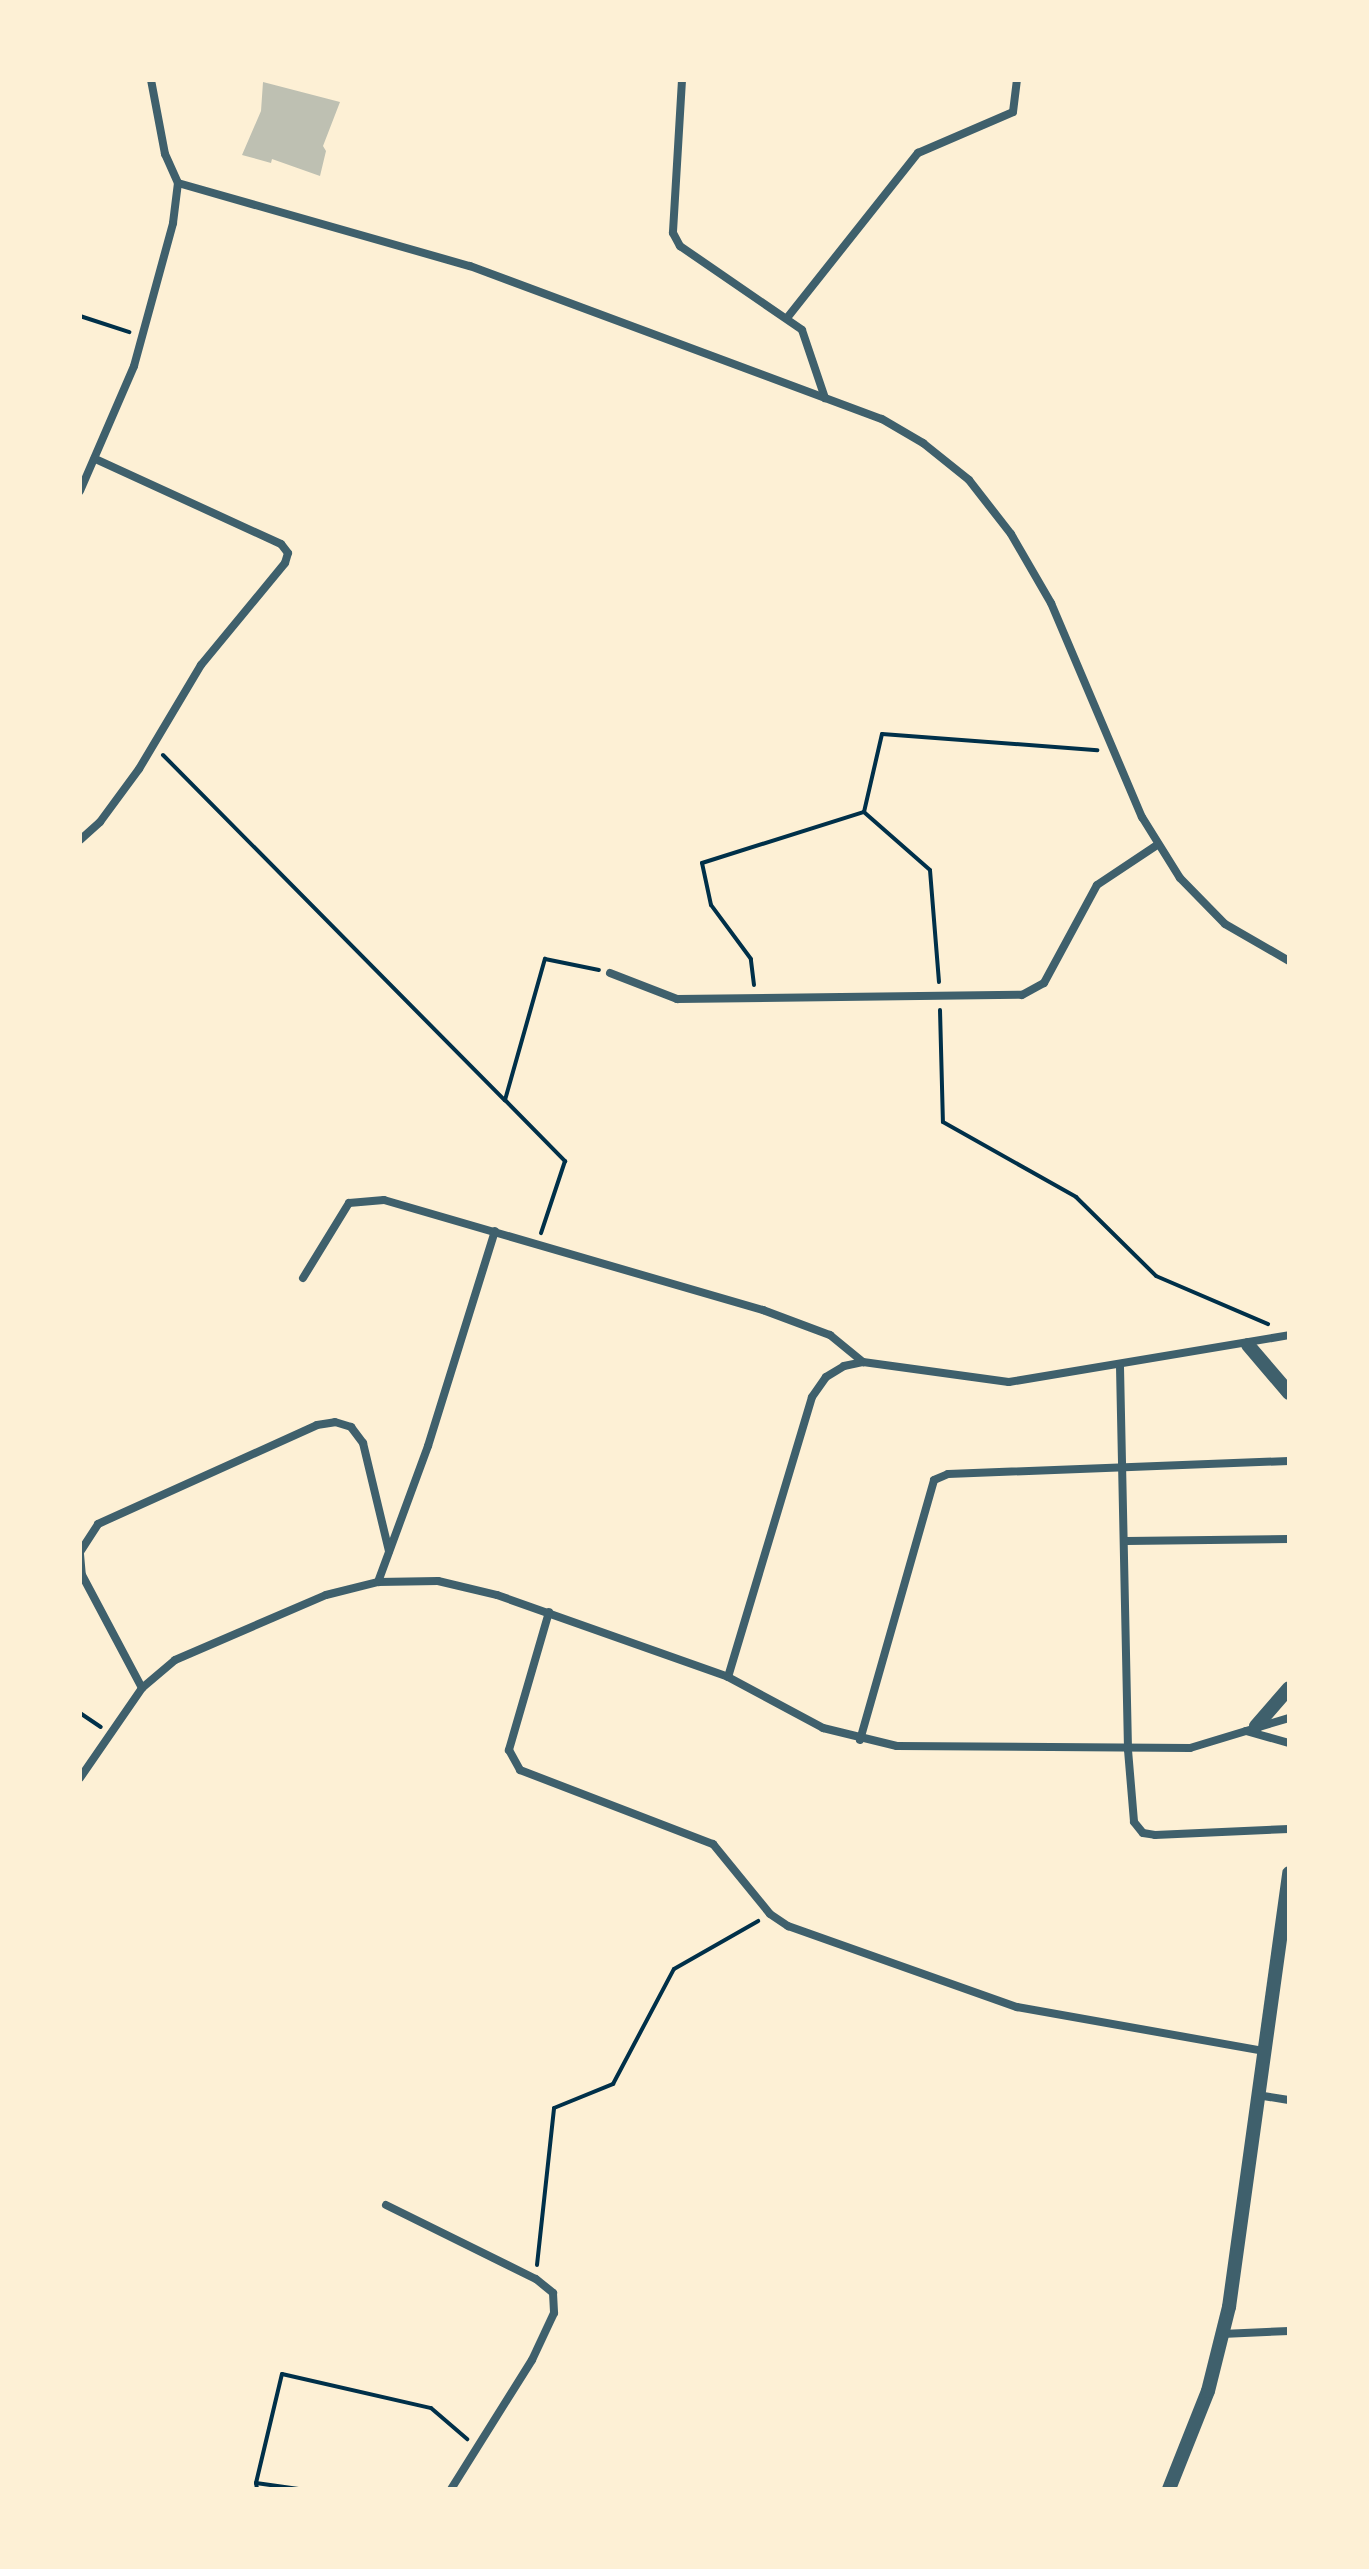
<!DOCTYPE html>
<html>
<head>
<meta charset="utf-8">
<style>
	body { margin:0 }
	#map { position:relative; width:1369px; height:2569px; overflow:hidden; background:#fdf0d5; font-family:Ubuntu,sans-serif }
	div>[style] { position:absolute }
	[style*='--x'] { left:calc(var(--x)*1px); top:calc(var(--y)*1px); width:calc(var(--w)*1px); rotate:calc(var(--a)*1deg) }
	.building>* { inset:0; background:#bec0b2 }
	.path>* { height:4px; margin:-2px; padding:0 2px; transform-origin:2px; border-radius:2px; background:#003049 }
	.minor>* { height:8px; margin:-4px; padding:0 4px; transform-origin:4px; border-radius:4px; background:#3f606c }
	.tertiary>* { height:14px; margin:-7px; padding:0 7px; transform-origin:7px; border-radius:7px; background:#3f606c }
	span { translate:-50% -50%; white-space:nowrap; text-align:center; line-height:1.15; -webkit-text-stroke:8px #fdf0d5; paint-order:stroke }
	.frame { position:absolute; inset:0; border:82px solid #fdf0d5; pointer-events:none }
</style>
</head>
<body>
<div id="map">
	<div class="building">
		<i style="clip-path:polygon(263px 82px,340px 102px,323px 146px,326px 151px,320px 176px,272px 159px,271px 163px,242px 155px,261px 111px)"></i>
	</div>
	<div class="path">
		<i style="--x:80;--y:316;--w:52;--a:18.1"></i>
		<i style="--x:163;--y:755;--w:486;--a:45.3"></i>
		<i style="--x:505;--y:1100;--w:147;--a:-74.2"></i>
		<i style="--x:545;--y:959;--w:55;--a:11.5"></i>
		<i style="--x:939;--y:982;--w:112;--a:-94.6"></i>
		<i style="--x:930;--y:870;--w:88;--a:-138.7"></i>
		<i style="--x:864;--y:812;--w:80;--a:-77"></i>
		<i style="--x:882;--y:734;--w:216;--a:4.3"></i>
		<i style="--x:754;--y:985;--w:26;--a:-97"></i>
		<i style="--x:751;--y:959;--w:67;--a:-126.5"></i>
		<i style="--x:711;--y:905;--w:43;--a:-102.1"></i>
		<i style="--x:702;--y:863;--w:170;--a:-17.5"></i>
		<i style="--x:940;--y:1010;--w:112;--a:88.5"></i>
		<i style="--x:943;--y:1122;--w:153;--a:29.4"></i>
		<i style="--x:1076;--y:1197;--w:112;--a:44.6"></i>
		<i style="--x:1156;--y:1276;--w:122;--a:23.2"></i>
		<i style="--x:505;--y:1100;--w:86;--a:45.5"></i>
		<i style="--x:565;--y:1161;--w:76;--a:108.4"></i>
		<i style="--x:80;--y:1713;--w:25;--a:34"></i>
		<i style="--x:537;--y:2265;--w:158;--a:-83.8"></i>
		<i style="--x:554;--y:2108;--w:64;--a:-22.1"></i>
		<i style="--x:613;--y:2084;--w:130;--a:-62.1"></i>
		<i style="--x:674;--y:1969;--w:97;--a:-29.7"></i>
		<i style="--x:256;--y:2483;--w:112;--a:-76.6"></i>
		<i style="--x:282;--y:2374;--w:153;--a:12.9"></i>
		<i style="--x:431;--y:2408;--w:48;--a:40.7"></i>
		<i style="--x:257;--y:2489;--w:6;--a:-99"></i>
		<i style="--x:256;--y:2483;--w:43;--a:7.9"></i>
	</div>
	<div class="minor">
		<i style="--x:682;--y:80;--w:153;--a:93.4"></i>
		<i style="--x:673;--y:233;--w:15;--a:62"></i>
		<i style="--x:680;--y:246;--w:148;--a:34.5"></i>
		<i style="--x:802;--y:330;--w:72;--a:71.3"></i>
		<i style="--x:178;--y:183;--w:304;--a:15.9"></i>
		<i style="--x:470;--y:266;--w:439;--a:20.4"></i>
		<i style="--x:882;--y:419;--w:48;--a:30.3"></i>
		<i style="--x:923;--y:443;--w:59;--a:38.8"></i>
		<i style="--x:969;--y:480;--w:68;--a:52.1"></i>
		<i style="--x:1011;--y:534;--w:80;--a:59.9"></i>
		<i style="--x:1051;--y:603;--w:233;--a:67"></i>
		<i style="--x:1142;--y:817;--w:72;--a:58.1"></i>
		<i style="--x:1180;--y:878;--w:64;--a:45.6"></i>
		<i style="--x:1225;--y:924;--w:74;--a:30"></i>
		<i style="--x:787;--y:318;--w:211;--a:-51.6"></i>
		<i style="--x:918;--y:153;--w:103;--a:-23.3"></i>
		<i style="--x:1013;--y:112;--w:32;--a:-83"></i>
		<i style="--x:80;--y:491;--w:136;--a:-66.6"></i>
		<i style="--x:134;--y:366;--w:148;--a:-74.7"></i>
		<i style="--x:173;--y:223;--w:40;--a:-82.9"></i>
		<i style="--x:178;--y:183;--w:32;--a:-114"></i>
		<i style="--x:165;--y:154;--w:75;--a:-100.7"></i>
		<i style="--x:80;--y:840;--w:27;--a:-42"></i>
		<i style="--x:100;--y:822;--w:66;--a:-53.7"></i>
		<i style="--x:139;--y:769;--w:121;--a:-59.2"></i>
		<i style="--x:201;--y:665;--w:132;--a:-50.5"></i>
		<i style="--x:285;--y:563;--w:10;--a:-73"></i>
		<i style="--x:288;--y:553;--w:11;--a:-128"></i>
		<i style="--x:281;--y:544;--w:205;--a:-155.4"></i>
		<i style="--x:610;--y:973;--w:72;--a:21.2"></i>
		<i style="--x:677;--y:999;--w:345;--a:-0.7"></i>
		<i style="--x:1022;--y:995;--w:25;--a:-29"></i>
		<i style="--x:1044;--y:983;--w:111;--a:-61.6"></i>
		<i style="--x:1097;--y:885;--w:72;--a:-33.7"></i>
		<i style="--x:303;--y:1278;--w:88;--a:-58.5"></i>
		<i style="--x:349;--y:1203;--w:35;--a:-5"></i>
		<i style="--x:384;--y:1200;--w:395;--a:16.2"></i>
		<i style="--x:763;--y:1310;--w:72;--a:20.5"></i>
		<i style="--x:830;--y:1335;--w:43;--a:39.3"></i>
		<i style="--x:1120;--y:1367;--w:383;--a:88.8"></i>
		<i style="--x:1128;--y:1750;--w:72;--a:85.2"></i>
		<i style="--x:1134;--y:1822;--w:14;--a:51"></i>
		<i style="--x:1143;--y:1833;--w:12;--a:9"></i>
		<i style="--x:1155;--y:1835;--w:134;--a:-2.6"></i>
		<i style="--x:1126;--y:1541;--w:163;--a:-0.7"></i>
		<i style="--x:80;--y:1552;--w:33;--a:-57"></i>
		<i style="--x:98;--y:1524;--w:240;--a:-24.3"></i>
		<i style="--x:317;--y:1425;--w:18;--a:-9"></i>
		<i style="--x:335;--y:1422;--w:17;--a:17"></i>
		<i style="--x:351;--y:1427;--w:20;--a:53"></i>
		<i style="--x:363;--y:1443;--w:111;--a:76.5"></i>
		<i style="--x:80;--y:1554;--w:21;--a:85"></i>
		<i style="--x:82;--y:1575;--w:128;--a:62"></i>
		<i style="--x:378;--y:1582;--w:145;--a:-69.8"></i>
		<i style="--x:428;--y:1446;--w:225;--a:-72.7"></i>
		<i style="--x:549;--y:1612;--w:144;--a:106.2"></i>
		<i style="--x:509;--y:1750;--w:23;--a:61"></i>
		<i style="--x:520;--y:1770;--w:207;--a:21"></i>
		<i style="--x:713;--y:1844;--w:90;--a:50.8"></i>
		<i style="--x:770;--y:1914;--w:22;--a:34"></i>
		<i style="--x:788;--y:1926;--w:243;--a:19.5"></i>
		<i style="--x:1017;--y:2007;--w:250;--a:10.1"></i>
		<i style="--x:728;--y:1677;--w:292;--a:-73.3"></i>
		<i style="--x:812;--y:1397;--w:24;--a:-55"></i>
		<i style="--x:826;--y:1377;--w:21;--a:-31"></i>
		<i style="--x:844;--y:1366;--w:19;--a:-12"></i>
		<i style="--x:863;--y:1362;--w:147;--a:7.8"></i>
		<i style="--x:1009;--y:1382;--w:284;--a:-9.5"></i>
		<i style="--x:1246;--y:1731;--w:45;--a:15.6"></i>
		<i style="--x:860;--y:1740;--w:270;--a:-74.1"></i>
		<i style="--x:934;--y:1480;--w:15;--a:-23"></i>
		<i style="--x:948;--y:1474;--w:341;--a:-2.2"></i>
		<i style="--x:80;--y:1778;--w:109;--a:-55.4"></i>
		<i style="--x:142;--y:1688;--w:43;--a:-40.3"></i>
		<i style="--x:175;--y:1660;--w:164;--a:-23.3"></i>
		<i style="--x:326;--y:1595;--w:54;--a:-14"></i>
		<i style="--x:378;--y:1582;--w:60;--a:-1"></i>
		<i style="--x:438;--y:1581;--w:61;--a:13.3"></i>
		<i style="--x:497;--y:1595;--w:245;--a:19.5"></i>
		<i style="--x:728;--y:1677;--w:108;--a:28.2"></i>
		<i style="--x:823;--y:1728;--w:76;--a:13.7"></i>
		<i style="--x:897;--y:1746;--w:293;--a:0.4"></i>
		<i style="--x:1190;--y:1748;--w:103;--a:-16.9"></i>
		<i style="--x:1257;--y:2095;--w:32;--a:9"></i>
		<i style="--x:386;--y:2205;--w:167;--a:26.3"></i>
		<i style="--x:536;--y:2279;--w:22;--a:39"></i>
		<i style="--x:553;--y:2293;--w:20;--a:87"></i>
		<i style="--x:554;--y:2313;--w:52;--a:115.1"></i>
		<i style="--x:532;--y:2360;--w:152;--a:122.1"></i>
		<i style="--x:1222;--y:2334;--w:67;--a:-2.6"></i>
	</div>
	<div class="tertiary">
		<i style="--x:1248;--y:1345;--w:63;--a:49.5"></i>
		<i style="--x:1256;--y:1726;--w:50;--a:-49"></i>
		<i style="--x:1169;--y:2489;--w:105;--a:-68.3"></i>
		<i style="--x:1208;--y:2391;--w:87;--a:-76"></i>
		<i style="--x:1229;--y:2307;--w:438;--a:-82.1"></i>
	</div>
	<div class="frame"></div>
</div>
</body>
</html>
